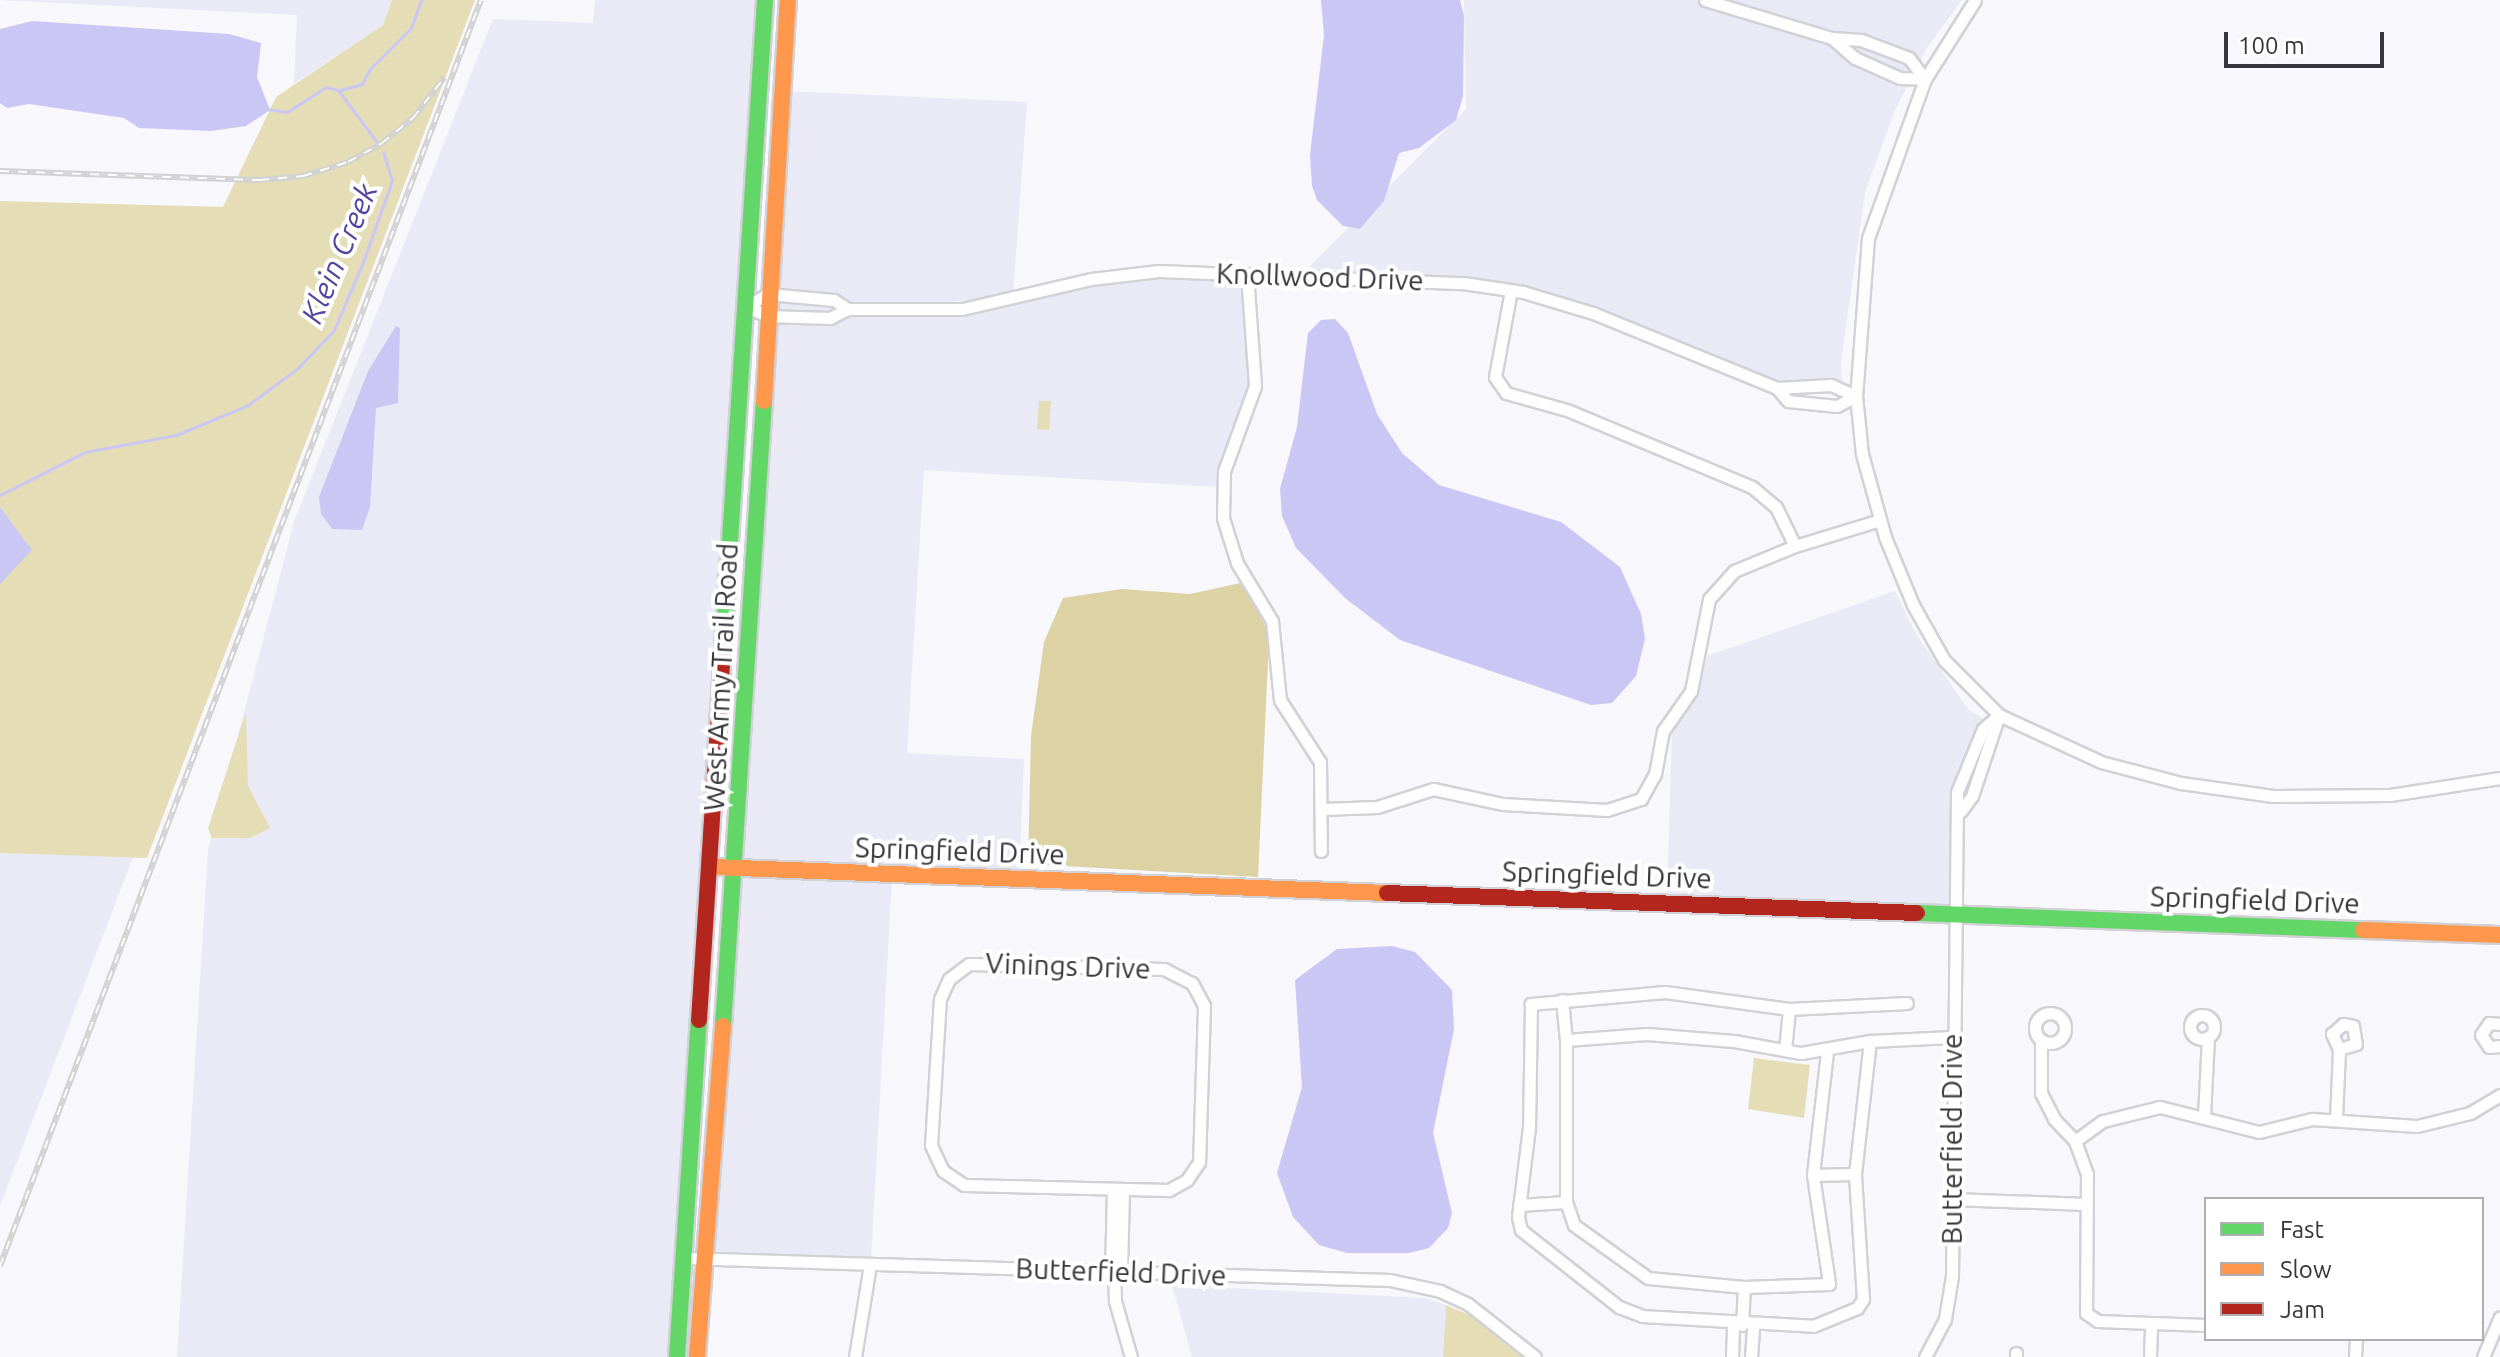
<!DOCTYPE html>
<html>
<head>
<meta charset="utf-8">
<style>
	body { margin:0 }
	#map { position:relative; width:2500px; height:1357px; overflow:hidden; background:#f7f7fc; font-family:Ubuntu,sans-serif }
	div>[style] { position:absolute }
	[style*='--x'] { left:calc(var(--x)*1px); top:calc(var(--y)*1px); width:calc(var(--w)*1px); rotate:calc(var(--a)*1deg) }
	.built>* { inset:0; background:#eaeaf6 }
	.green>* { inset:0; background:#e5ddb5 }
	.forest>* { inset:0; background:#dcd2a3 }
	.water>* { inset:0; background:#cac7f5 }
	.stream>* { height:3px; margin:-1.5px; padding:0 1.5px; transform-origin:1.5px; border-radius:1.5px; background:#cac7f5 }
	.roads { filter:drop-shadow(2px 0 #d1d1d6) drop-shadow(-2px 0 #d1d1d6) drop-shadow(0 2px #d1d1d6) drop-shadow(0 -2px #d1d1d6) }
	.street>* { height:11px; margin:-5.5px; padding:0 5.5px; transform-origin:5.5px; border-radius:5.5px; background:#fefeff }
	.street>.ring { margin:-5.5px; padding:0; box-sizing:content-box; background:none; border:11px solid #fefeff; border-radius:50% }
	.fast>* { height:16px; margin:-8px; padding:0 8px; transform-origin:8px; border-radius:8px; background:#63d668 }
	.slow>* { height:16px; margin:-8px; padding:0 8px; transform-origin:8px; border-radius:8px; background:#ff974d }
	.jam>* { height:16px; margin:-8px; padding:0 8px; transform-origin:8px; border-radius:8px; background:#b3261e }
	.rail>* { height:6px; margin-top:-3px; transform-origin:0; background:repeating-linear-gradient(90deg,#fff 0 9px,#d2d2d3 0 18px); box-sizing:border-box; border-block:2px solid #d2d2d3 }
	span { translate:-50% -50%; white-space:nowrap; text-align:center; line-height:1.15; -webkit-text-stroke:8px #fff; paint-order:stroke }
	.street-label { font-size:28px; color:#36363c }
	.water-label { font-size:30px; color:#5245a0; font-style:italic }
	.legend { position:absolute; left:2204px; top:1197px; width:280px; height:144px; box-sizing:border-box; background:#fff; border:2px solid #afafb1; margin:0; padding:10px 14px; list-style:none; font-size:24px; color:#36363c }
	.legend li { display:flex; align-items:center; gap:16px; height:40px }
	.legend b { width:40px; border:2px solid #afafb1 }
	.scale { position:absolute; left:2224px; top:32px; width:160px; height:36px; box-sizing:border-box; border:4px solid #36363c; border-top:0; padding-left:10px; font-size:24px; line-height:28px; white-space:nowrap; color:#36363c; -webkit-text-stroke:6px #fff; paint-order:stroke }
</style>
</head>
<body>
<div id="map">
	<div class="built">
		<i style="clip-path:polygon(0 0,392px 0,383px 25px,294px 84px,297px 15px)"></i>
		<i style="clip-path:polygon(595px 0,761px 0,669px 1357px,177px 1357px,208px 850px,294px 522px,493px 19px,593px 23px)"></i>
		<i style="clip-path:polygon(1464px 0,1962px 0,1928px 46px,1895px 110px,1865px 192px,1841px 362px,1843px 395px,1797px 392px,1509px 285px,1304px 272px,1466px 109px)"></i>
		<i style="clip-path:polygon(785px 91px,1027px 102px,1013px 295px,936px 304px,935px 314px,992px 309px,1116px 280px,1242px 280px,1250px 387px,1218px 487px,924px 470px,907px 753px,1024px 759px,1019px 875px,740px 864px)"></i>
		<i style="clip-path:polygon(1895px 591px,1916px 634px,1968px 709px,1993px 725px,1957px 810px,1949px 911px,1667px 900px,1672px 728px,1699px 690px,1707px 656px)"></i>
		<i style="clip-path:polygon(0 853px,133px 857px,0 1206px)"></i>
		<i style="clip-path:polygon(738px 873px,892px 877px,871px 1259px,708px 1254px)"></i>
		<i style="clip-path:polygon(1172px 1285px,1425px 1298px,1446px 1305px,1443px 1357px,1192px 1357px)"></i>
	</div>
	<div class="green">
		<i style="clip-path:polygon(392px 0,475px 0,147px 858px,0 853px,0 201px,223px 207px,276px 97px,383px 25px)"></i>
		<i style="clip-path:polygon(1039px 401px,1051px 401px,1049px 430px,1037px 429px)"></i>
		<i style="clip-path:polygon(246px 712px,248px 786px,270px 828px,250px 838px,212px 838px,208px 828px)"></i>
		<i style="clip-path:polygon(1754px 1058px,1810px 1065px,1804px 1118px,1748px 1109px)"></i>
		<i style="clip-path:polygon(1446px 1305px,1474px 1317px,1523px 1357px,1443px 1357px)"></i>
	</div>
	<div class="forest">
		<i style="clip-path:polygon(1240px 583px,1261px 614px,1269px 639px,1258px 877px,1028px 864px,1031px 736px,1044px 642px,1063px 598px,1122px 589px,1190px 594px)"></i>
	</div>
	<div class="water">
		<i style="clip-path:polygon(1321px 0,1460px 0,1464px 16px,1463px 96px,1456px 120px,1419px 148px,1399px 153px,1384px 201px,1360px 229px,1343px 226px,1317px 200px,1312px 186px,1310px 155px,1324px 35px)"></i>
		<i style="clip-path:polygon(32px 21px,229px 34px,261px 43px,257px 77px,270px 110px,246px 126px,211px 131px,139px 128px,124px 118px,29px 104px,7px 108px,0 103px,0 29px)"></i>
		<i style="clip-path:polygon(1335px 319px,1348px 333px,1377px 414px,1402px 453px,1439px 485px,1561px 522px,1620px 567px,1641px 614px,1645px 639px,1636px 676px,1612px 703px,1591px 705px,1400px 640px,1345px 598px,1296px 548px,1282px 516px,1280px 489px,1297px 427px,1308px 333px,1321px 320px)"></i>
		<i style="clip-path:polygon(396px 326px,400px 328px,398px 403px,376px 408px,370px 507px,362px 530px,332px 529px,321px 514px,319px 497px,368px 371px)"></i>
		<i style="clip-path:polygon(0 507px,32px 550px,0 584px)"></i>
		<i style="clip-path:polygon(1392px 946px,1415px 952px,1452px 990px,1454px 1029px,1433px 1133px,1452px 1213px,1448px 1228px,1429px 1248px,1409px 1253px,1347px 1253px,1319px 1245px,1293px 1217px,1277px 1173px,1302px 1087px,1295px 980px,1337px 949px)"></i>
	</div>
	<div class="stream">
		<i style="--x:340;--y:90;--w:23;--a:-15"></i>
		<i style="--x:362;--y:84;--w:16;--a:-63"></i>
		<i style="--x:369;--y:70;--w:59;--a:-45"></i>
		<i style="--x:411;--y:28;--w:30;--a:-70"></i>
		<i style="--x:266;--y:109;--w:21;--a:8"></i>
		<i style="--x:287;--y:112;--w:46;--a:-32.7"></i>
		<i style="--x:326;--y:87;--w:12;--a:14"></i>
		<i style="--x:338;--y:90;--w:64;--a:53.3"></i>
		<i style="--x:0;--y:495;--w:95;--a:-26.8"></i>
		<i style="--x:85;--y:452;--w:93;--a:-10.6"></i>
		<i style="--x:176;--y:435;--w:78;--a:-22.6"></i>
		<i style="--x:248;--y:405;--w:62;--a:-36.5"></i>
		<i style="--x:298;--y:368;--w:52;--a:-46.5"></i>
		<i style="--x:334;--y:330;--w:74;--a:-66.9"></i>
		<i style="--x:363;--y:262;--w:86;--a:-70.3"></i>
		<i style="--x:392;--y:181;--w:30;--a:-107"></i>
	</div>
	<div class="roads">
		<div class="street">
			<i style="--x:1705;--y:0;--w:133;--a:16.7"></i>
			<i style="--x:1832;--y:38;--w:29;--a:4"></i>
			<i style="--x:1861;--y:40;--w:51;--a:20.6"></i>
			<i style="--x:1909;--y:58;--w:26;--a:53"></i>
			<i style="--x:1975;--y:0;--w:93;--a:122.3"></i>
			<i style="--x:1925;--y:79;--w:169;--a:109.7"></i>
			<i style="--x:1868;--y:238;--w:158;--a:94.3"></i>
			<i style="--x:1856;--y:396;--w:58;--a:84.1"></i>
			<i style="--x:1862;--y:454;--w:86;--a:74.5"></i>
			<i style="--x:1885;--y:537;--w:74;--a:67.6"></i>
			<i style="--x:1913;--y:605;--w:63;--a:60.6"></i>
			<i style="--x:1944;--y:660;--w:78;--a:45"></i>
			<i style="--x:1999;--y:715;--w:112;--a:24.7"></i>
			<i style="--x:2101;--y:762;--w:83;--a:14.7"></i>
			<i style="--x:2181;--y:783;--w:93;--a:8"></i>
			<i style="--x:2273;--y:796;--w:117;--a:-0.5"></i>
			<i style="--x:2390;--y:795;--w:111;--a:-8.8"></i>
			<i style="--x:1833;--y:39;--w:29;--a:41"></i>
			<i style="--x:1855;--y:58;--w:49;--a:24"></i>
			<i style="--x:1900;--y:78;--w:25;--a:2"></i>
			<i style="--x:1247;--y:274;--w:112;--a:85.9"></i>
			<i style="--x:1255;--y:386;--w:90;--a:110"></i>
			<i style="--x:1224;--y:471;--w:47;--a:91.2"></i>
			<i style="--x:1223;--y:518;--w:47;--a:72.7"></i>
			<i style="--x:1237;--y:563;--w:68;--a:58.9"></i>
			<i style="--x:1272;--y:621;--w:79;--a:84.2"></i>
			<i style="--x:1280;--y:700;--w:74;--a:57.2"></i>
			<i style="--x:1320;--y:762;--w:89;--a:89.4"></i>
			<i style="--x:1511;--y:290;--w:88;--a:100.4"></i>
			<i style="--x:1495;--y:377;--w:19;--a:55"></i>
			<i style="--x:1506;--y:393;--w:63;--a:15.6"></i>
			<i style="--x:1567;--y:410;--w:200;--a:22.6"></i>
			<i style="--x:1752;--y:487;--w:31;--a:40"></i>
			<i style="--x:1776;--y:507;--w:43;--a:64"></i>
			<i style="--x:1795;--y:546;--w:89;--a:-17"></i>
			<i style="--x:747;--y:306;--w:22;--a:27"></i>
			<i style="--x:767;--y:316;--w:63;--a:1.8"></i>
			<i style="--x:830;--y:318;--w:20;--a:-27"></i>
			<i style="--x:848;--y:309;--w:114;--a:0"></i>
			<i style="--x:962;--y:309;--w:132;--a:-13.1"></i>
			<i style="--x:1091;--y:279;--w:68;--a:-6.7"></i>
			<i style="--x:1159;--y:271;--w:304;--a:2.3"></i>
			<i style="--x:1463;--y:283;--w:61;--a:8.5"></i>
			<i style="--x:1523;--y:292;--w:73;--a:16.7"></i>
			<i style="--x:1593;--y:313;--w:199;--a:22.2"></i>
			<i style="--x:1777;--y:388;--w:17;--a:50"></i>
			<i style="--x:1788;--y:401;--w:49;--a:5.8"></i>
			<i style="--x:1837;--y:406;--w:21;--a:-28"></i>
			<i style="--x:747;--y:306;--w:24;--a:-30"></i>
			<i style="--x:768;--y:294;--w:66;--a:5.2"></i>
			<i style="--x:834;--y:300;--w:17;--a:33"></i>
			<i style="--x:1777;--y:388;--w:54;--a:-3.2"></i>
			<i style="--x:1831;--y:385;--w:27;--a:24"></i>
			<i style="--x:1322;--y:809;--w:55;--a:-2.1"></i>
			<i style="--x:1377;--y:807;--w:59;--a:-17.8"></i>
			<i style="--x:1433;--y:789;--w:72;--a:12.1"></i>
			<i style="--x:1503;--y:804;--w:104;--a:3.3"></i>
			<i style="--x:1607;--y:810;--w:36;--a:-18"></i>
			<i style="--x:1641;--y:799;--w:29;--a:-61"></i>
			<i style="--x:1655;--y:774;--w:44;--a:-79.5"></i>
			<i style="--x:1663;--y:731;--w:49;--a:-55"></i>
			<i style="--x:1691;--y:691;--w:94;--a:-78.9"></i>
			<i style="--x:1709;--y:599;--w:38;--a:-48"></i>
			<i style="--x:1734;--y:571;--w:66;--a:-22.3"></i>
			<i style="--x:1961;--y:811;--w:19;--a:-54"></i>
			<i style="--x:1972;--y:796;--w:85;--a:-71.6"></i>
			<i style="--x:969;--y:964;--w:195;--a:1.5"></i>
			<i style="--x:1164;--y:969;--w:31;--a:27"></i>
			<i style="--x:1192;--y:983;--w:26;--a:62"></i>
			<i style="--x:1204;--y:1006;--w:156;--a:91.8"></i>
			<i style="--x:1199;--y:1162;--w:22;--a:124"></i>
			<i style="--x:1187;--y:1180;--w:21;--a:151"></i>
			<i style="--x:1169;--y:1190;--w:205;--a:-178.6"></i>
			<i style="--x:964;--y:1185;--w:25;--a:-146"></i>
			<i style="--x:943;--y:1171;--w:29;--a:-115"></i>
			<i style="--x:931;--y:1145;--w:146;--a:-86.5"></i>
			<i style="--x:940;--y:999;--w:22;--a:-66"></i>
			<i style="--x:949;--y:979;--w:25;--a:-37"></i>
			<i style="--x:1562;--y:1000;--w:40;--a:84.3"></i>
			<i style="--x:1789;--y:1009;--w:118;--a:-2.9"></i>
			<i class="ring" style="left:2035px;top:1013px;width:19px;height:19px"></i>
			<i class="ring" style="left:2190px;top:1015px;width:13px;height:13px"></i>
			<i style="--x:2500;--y:1024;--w:11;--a:-175"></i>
			<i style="--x:2489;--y:1023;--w:14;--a:124"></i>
			<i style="--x:2481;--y:1035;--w:14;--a:56"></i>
			<i style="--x:2489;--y:1047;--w:11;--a:-5"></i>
			<i style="--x:2041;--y:1040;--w:53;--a:90"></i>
			<i style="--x:2041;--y:1093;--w:29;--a:63"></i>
			<i style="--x:2054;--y:1119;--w:30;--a:46"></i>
			<i style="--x:2075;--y:1141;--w:35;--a:70"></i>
			<i style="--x:2087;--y:1174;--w:139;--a:90.4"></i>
			<i style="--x:2086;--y:1313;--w:14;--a:34"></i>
			<i style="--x:2098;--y:1321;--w:108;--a:2.1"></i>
			<i style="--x:1785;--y:1050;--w:41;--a:-84.4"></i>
			<i style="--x:1789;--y:1009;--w:125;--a:-172.2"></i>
			<i style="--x:1665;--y:992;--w:135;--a:174.9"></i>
			<i style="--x:1531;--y:1004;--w:123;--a:90.9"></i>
			<i style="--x:1529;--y:1127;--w:91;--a:97"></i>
			<i style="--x:1518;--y:1217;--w:13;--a:77"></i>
			<i style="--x:1521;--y:1230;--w:125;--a:38.2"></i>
			<i style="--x:1619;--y:1307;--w:25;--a:21"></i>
			<i style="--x:1642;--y:1316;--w:171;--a:3.3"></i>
			<i style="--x:1813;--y:1326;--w:48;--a:-22.2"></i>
			<i style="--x:1857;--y:1308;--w:11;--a:-56"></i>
			<i style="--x:1863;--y:1299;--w:125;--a:-93.7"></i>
			<i style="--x:1855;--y:1174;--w:134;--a:-83.6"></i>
			<i style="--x:1827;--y:1052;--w:124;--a:96.5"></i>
			<i style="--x:1813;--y:1175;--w:110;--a:81.6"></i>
			<i style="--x:1829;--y:1284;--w:85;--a:178"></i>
			<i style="--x:1744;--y:1287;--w:96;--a:-174.6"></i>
			<i style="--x:1648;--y:1278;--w:91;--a:-144.4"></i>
			<i style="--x:1574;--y:1225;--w:24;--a:-109"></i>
			<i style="--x:1566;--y:1202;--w:162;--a:-90"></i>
			<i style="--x:1566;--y:1040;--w:81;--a:-4.2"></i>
			<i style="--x:1647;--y:1034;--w:87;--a:4.6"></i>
			<i style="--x:1734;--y:1041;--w:68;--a:10.2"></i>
			<i style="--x:1801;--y:1053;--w:70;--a:-9.9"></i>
			<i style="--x:1870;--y:1041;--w:82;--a:-2.8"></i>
			<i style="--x:2204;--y:1116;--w:79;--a:-87.1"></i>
			<i style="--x:2336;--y:1119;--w:70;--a:-87.5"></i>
			<i style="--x:2339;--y:1049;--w:17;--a:-115"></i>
			<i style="--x:2332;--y:1034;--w:15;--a:-42"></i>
			<i style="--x:2343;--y:1024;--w:10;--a:11"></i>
			<i style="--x:2353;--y:1026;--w:18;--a:81"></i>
			<i style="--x:2356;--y:1044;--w:18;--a:164"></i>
			<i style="--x:2075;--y:1141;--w:34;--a:-36"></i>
			<i style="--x:2103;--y:1121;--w:59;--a:-13.8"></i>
			<i style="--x:2160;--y:1107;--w:102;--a:14.2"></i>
			<i style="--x:2259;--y:1132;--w:55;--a:-13.8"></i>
			<i style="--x:2312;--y:1119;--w:105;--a:3.8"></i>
			<i style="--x:2417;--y:1126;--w:55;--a:-13.8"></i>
			<i style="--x:2470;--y:1113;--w:35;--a:-31"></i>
			<i style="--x:1813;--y:1175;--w:42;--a:-1.4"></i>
			<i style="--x:1952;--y:1199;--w:134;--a:2.1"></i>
			<i style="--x:1519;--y:1205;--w:47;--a:-3.7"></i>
			<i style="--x:684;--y:1258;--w:706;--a:1.78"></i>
			<i style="--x:1390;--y:1280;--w:51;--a:12.4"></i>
			<i style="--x:1440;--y:1291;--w:31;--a:25"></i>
			<i style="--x:1468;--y:1304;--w:85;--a:38.3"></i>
			<i style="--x:1111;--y:1272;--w:82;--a:-88.6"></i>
			<i style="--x:1114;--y:1272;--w:29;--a:88"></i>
			<i style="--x:1115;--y:1301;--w:58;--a:74.1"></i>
			<i style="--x:1121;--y:1272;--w:82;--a:-88.6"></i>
			<i style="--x:1742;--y:1325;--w:38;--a:-87"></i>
			<i style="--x:855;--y:1357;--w:94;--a:-80.8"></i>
			<i style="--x:1732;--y:1357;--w:32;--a:-88"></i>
			<i style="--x:1751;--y:1357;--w:32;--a:-86"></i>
			<i style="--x:1925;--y:1357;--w:43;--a:-62.2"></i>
			<i style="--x:1945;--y:1319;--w:44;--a:-80.8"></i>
			<i style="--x:1952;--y:1276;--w:484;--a:-89.4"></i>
			<i style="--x:1957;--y:792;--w:68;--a:-67.6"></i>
			<i style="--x:1983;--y:729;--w:21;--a:-41"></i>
			<i style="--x:2016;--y:1357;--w:4;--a:-90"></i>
			<i style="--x:2150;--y:1357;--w:34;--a:-88"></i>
			<i style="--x:2355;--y:1357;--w:18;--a:-87"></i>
			<i style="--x:2483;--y:1357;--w:43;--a:-67"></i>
		</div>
		<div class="fast">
			<i style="--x:723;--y:648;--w:649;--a:-86.29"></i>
			<i style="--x:1917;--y:913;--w:446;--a:2.2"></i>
			<i style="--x:723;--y:1026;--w:626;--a:-86.25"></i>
			<i style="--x:677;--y:1357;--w:338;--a:-86.3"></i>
		</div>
		<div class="slow">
			<i style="--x:764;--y:401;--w:402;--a:-86.6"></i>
			<i style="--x:712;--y:867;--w:676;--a:2.21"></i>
			<i style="--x:2363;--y:930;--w:137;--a:2.1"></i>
			<i style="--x:697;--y:1357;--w:332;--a:-85.5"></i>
		</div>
		<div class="jam">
			<i style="--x:1387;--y:893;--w:530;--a:2.16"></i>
			<i style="--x:699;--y:1020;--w:373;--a:-86.3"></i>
		</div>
	</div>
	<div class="rail">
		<i style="--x:0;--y:171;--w:260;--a:2"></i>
		<i style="--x:260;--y:180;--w:43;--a:-5.3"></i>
		<i style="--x:303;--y:176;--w:47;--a:-17.3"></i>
		<i style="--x:348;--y:162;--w:39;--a:-29"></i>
		<i style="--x:382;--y:143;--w:40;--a:-39"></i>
		<i style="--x:413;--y:118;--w:51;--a:-52.2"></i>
		<i style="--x:0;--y:1266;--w:1354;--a:-69.2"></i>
	</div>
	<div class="street-label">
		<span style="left:1320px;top:277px;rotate:2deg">Knollwood Drive</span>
		<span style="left:721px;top:677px;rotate:-87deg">West Army Trail Road</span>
		<span style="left:960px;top:851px;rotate:2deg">Springfield Drive</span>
		<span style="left:1607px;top:875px;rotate:2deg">Springfield Drive</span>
		<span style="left:2255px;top:900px;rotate:2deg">Springfield Drive</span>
		<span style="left:1068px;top:966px;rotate:2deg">Vinings Drive</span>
		<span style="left:1952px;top:1139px;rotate:-90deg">Butterfield Drive</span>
		<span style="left:1121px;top:1272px;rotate:2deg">Butterfield Drive</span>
	</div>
	<div class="water-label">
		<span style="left:339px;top:253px;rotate:-67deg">Klein Creek</span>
	</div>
	<ul class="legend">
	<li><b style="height:10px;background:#63d668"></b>Fast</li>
	<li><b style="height:10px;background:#ff974d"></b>Slow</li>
	<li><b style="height:10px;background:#b3261e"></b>Jam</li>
	</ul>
	<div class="scale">100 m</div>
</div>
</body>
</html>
